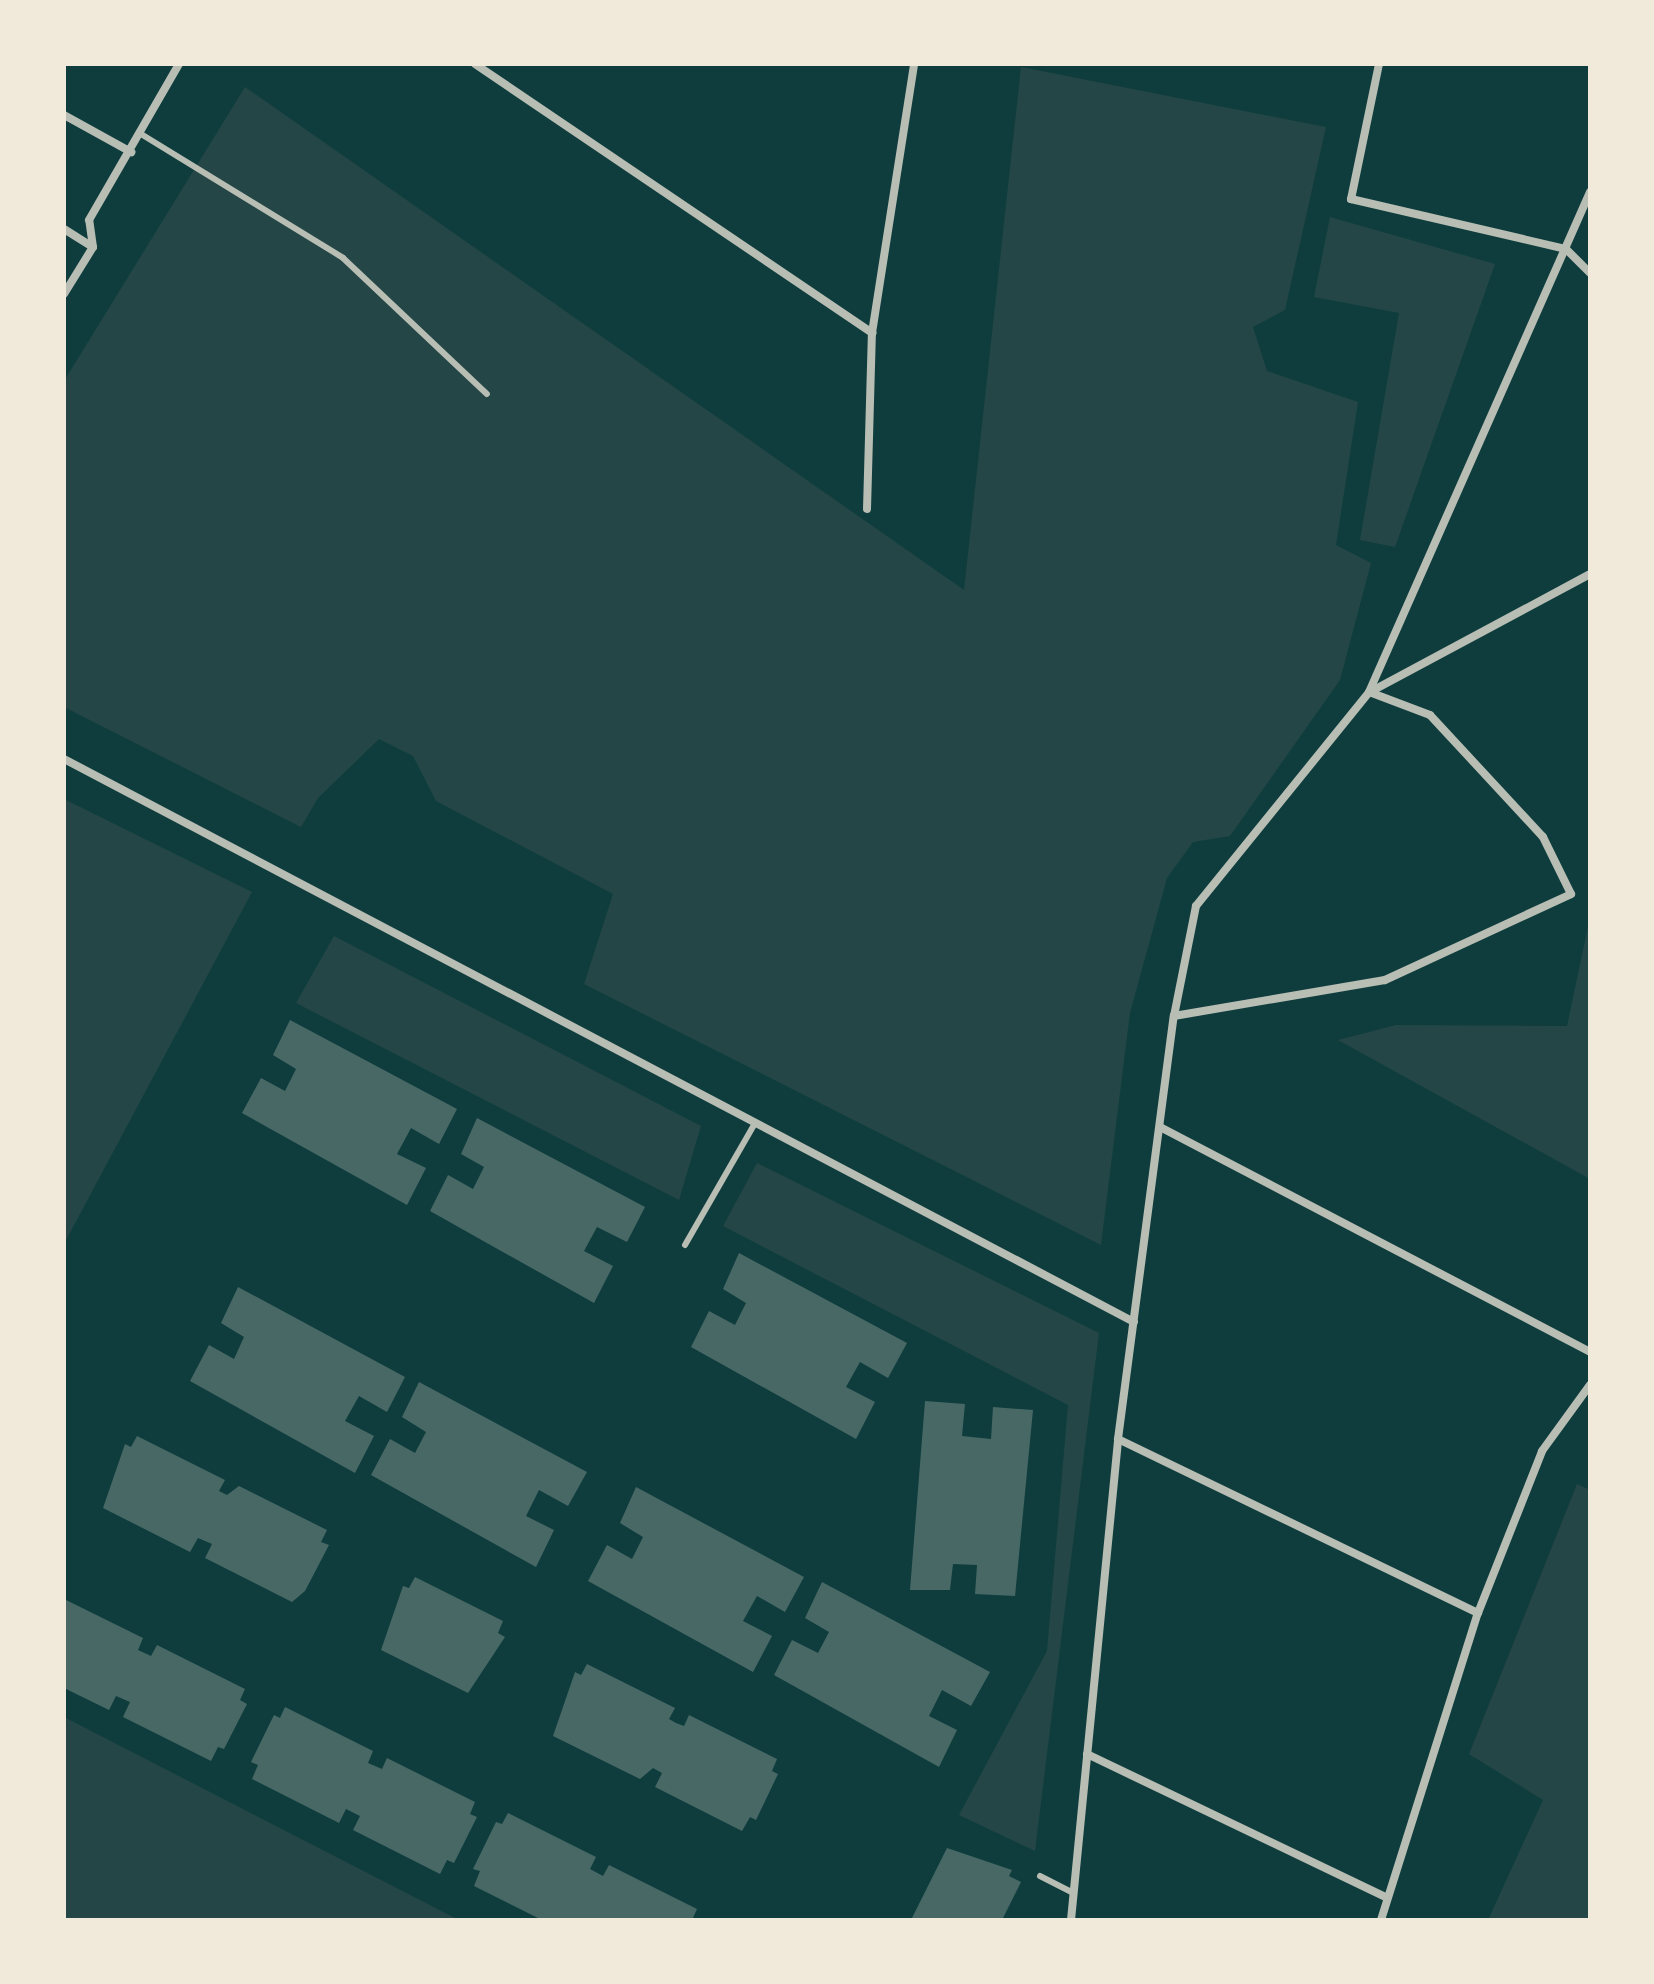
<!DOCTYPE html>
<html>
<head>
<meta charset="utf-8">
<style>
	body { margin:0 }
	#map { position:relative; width:1654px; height:1984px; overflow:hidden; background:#0f3d3e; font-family:"PT Serif",serif }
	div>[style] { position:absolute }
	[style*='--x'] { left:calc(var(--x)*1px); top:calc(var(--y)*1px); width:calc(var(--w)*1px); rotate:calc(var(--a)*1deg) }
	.green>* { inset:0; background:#244646 }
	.building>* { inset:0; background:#486865 }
	.service>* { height:6px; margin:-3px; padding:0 3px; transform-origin:3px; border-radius:3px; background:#b8beb3 }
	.minor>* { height:8px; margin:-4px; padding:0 4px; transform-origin:4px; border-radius:4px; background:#b8beb3 }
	span { translate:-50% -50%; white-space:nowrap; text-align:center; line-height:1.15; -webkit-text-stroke:6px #f1e9da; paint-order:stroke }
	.frame { position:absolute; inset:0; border:66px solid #f1e9da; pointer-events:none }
</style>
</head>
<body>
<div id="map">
	<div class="green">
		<i style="clip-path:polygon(1021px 67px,1326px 127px,1285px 310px,1253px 327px,1267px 371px,1358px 402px,1336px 545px,1371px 563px,1340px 680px,1230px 836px,1193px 842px,1167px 878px,1130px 1013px,1101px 1245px,584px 984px,613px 894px,436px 801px,413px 756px,379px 739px,318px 798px,301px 827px,64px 707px,64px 381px,245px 87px,964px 590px)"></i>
		<i style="clip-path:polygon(1330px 217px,1495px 264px,1395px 547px,1360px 540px,1399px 313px,1314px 297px)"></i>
		<i style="clip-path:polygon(64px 799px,252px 892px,64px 1244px)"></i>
		<i style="clip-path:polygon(1590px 917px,1590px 1179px,1338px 1040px,1396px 1025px,1567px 1026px)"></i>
		<i style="clip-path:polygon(334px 936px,701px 1126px,679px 1200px,296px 1003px)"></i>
		<i style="clip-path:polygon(757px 1163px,1099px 1333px,1035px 1851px,959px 1815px,1047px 1651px,1068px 1405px,723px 1226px)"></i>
		<i style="clip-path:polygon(1577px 1484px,1590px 1490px,1590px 1920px,1488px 1920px,1543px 1800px,1469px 1754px)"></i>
		<i style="clip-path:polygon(64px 1717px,459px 1920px,64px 1920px)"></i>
	</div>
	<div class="building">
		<i style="clip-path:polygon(290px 1020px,457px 1109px,439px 1144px,411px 1128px,397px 1154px,426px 1168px,407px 1205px,242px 1113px,261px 1078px,285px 1091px,296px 1069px,273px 1055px)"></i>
		<i style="clip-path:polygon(477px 1118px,645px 1207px,627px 1242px,597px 1227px,584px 1251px,613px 1266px,594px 1303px,430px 1211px,448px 1175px,473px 1189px,484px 1167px,461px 1154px)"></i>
		<i style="clip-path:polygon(739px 1253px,907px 1343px,888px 1378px,860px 1362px,846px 1387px,875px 1402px,856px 1439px,691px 1347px,709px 1311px,735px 1325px,746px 1303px,723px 1289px)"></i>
		<i style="clip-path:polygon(238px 1287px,405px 1377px,387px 1412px,359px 1396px,345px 1421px,374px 1436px,355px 1473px,190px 1381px,209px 1345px,234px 1359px,244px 1337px,221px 1323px)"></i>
		<i style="clip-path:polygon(419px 1382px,587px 1472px,568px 1506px,539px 1490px,526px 1516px,554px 1530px,536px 1567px,371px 1475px,390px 1439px,415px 1453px,426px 1432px,402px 1417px)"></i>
		<i style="clip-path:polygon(925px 1401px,965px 1404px,962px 1436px,991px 1439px,993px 1407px,1033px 1410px,1015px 1596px,975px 1594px,977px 1565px,953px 1564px,950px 1590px,910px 1590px)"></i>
		<i style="clip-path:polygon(137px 1436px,225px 1480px,219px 1491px,227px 1495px,239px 1486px,327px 1530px,321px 1542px,329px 1545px,305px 1591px,292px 1602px,205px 1558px,212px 1544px,198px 1538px,190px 1552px,103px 1508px,125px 1444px,131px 1447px)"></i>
		<i style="clip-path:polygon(636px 1487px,804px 1577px,785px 1612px,757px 1596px,743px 1621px,772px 1636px,753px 1672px,588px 1581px,607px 1545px,632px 1559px,643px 1537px,620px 1523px)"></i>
		<i style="clip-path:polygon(415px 1577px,503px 1621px,498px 1633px,505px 1637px,468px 1693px,381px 1650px,403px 1586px,409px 1588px)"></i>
		<i style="clip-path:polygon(822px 1582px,990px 1672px,971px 1706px,942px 1690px,929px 1716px,957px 1730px,939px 1767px,774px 1675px,792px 1640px,818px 1653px,829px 1632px,805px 1618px)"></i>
		<i style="clip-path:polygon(64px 1599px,143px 1638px,138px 1650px,151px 1656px,157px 1645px,245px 1689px,240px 1700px,247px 1704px,224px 1749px,218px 1747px,211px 1761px,123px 1717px,130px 1702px,116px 1696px,109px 1710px,64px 1688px)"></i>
		<i style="clip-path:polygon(587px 1664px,675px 1708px,669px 1719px,676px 1723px,684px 1726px,689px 1715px,777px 1759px,772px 1771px,778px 1774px,756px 1820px,750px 1817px,742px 1831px,655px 1787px,662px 1773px,653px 1768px,640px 1779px,553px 1736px,575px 1672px,581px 1675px)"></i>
		<i style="clip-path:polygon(285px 1707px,373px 1751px,368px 1763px,382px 1769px,387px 1758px,475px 1802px,470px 1814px,477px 1817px,454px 1863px,447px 1860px,440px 1874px,353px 1830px,360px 1816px,346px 1809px,339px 1823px,252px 1779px,258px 1765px,251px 1762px,274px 1715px,280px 1718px)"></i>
		<i style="clip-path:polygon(508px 1813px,596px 1857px,590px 1869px,603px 1876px,609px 1865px,697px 1909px,692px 1920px,542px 1920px,474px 1886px,480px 1871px,473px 1869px,496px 1822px,502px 1824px)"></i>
		<i style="clip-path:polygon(947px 1848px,1012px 1870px,1009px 1876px,1021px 1882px,1002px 1920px,911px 1920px)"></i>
	</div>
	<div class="service">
		<i style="--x:141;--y:134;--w:237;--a:31.5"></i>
		<i style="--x:343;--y:258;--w:198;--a:43.4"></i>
		<i style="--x:685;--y:1245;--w:138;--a:-60.1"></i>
		<i style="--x:1040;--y:1876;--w:38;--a:27"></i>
	</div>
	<div class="minor">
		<i style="--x:475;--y:64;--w:480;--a:34.1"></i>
		<i style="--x:1379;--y:64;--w:138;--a:101.7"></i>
		<i style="--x:1351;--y:199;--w:221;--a:13.1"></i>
		<i style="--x:1566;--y:249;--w:34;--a:45"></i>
		<i style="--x:64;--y:115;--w:77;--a:28.9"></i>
		<i style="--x:64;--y:229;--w:34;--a:32"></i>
		<i style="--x:64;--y:294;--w:55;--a:-58.3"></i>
		<i style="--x:93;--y:247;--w:27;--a:-98"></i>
		<i style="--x:89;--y:220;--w:180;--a:-60"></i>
		<i style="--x:867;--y:509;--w:176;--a:-88.4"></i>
		<i style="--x:872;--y:333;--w:272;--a:-81.1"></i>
		<i style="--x:1370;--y:692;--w:250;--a:-28.2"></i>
		<i style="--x:64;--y:759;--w:1209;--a:27.75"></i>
		<i style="--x:1174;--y:1016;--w:214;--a:-9.7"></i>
		<i style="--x:1385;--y:980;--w:205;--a:-24.8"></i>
		<i style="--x:1571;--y:894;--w:64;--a:-116.2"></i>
		<i style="--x:1543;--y:837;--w:166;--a:-132.8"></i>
		<i style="--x:1430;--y:715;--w:65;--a:-159.3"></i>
		<i style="--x:1160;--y:1127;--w:485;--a:27.6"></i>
		<i style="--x:1118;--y:1439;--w:400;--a:25.8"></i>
		<i style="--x:1087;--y:1754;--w:333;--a:25.6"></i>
		<i style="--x:1071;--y:1920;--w:483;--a:-84.4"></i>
		<i style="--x:1118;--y:1439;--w:427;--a:-82.5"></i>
		<i style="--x:1174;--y:1016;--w:112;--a:-78.7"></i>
		<i style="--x:1196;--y:906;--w:275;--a:-51"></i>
		<i style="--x:1369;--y:692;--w:547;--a:-66.15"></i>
		<i style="--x:1381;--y:1920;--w:322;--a:-72.5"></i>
		<i style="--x:1478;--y:1613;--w:174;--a:-68.4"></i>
		<i style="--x:1542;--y:1451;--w:82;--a:-54"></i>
	</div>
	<div class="frame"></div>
</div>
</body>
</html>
